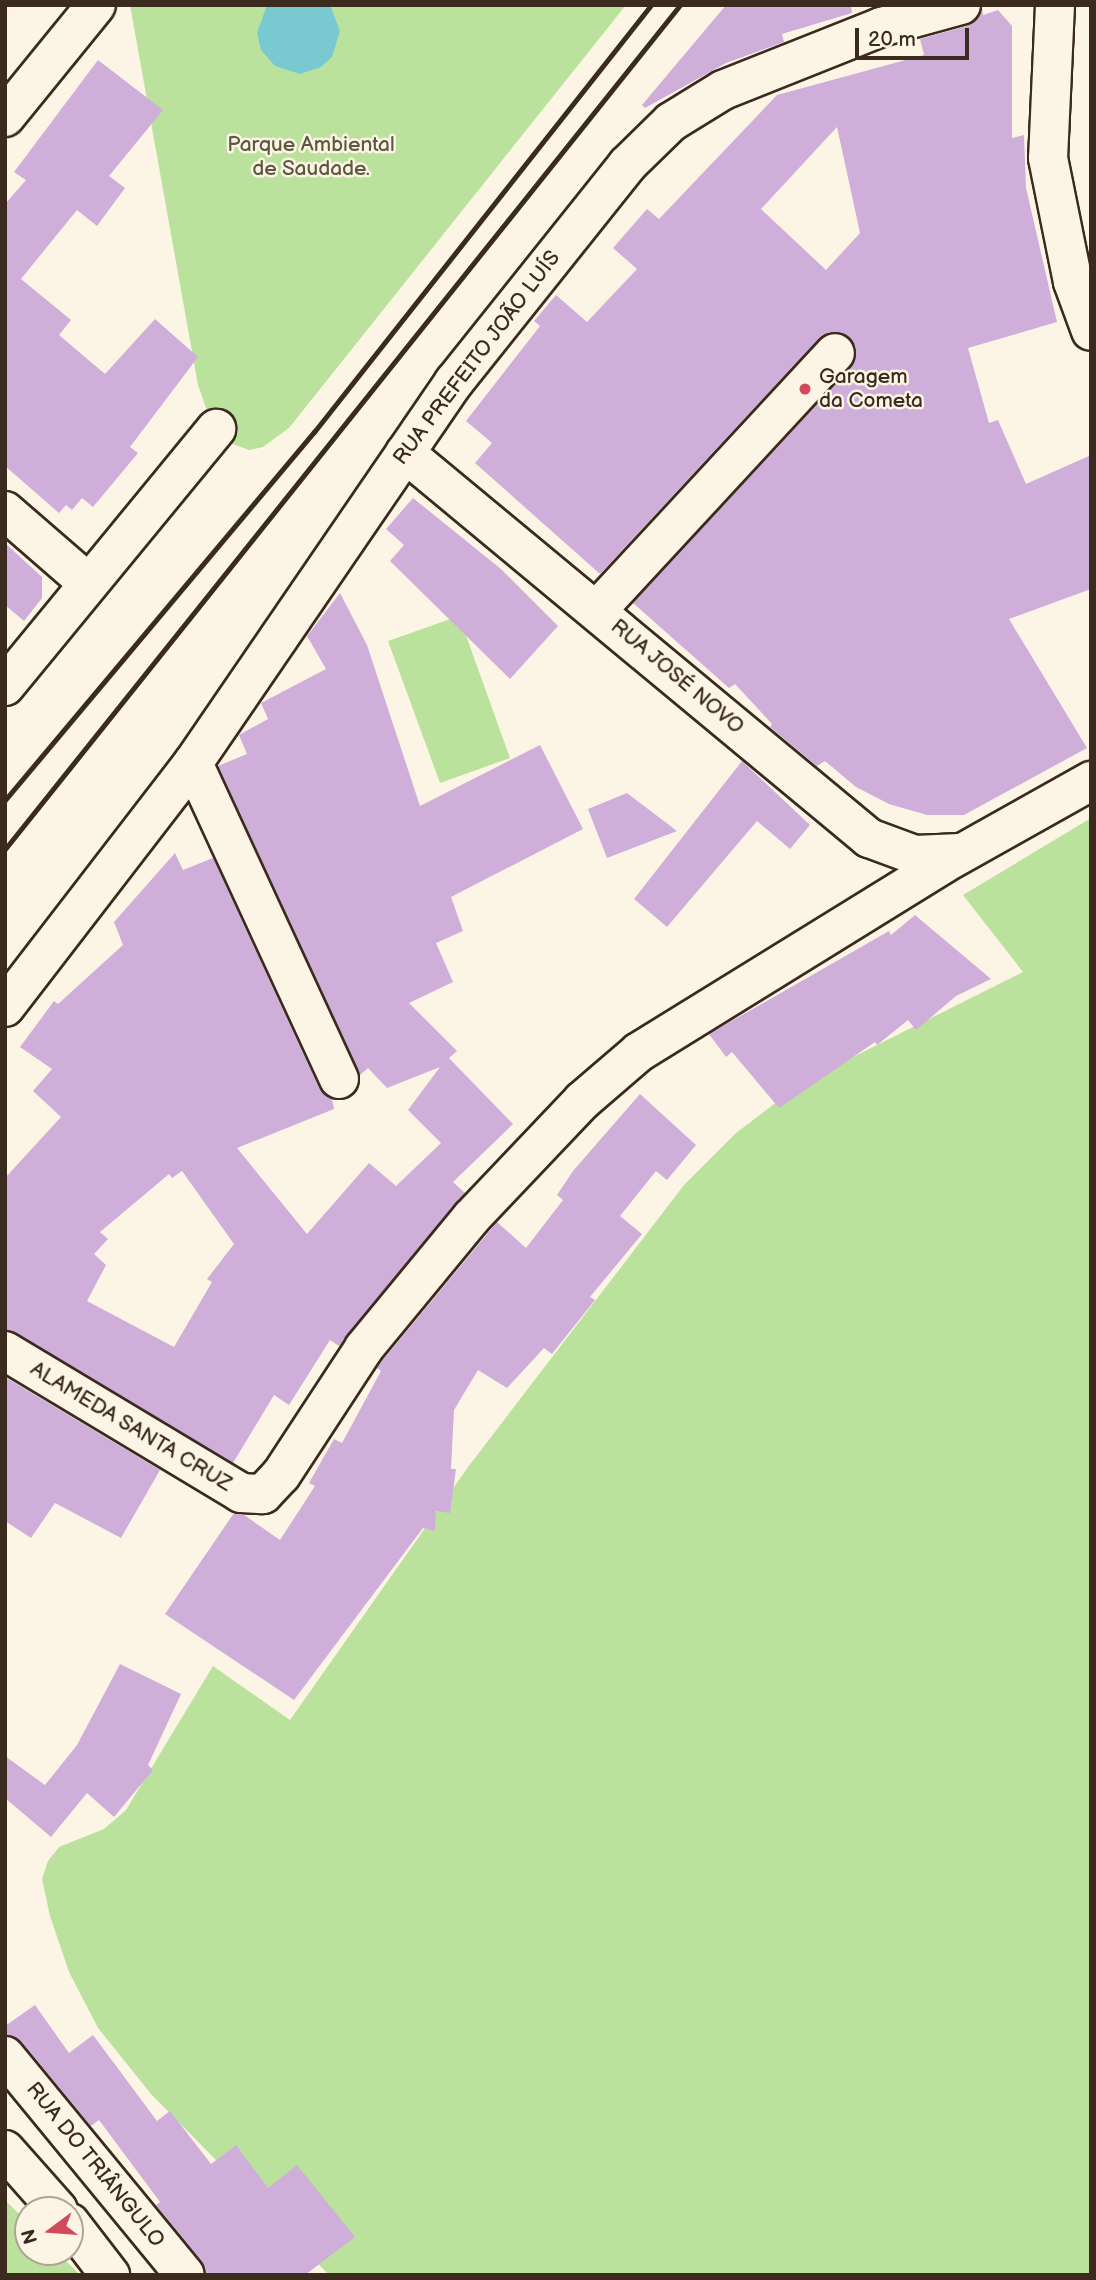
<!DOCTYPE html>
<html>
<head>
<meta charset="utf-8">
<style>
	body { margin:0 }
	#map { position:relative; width:1096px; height:2280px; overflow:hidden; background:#fcf5e5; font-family:"Balsamiq Sans",sans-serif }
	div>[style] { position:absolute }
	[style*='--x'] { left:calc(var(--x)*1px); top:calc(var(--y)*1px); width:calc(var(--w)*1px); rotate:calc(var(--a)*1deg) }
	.green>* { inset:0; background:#bbe29d }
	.water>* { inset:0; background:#78c9d0 }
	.building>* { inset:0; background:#cfaeda }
	.roads { filter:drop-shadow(2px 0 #3b2a1e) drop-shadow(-2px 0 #3b2a1e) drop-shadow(0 2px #3b2a1e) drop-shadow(0 -2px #3b2a1e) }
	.minor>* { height:38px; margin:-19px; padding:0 19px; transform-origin:19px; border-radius:19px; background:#fcf5e5 }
	.major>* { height:38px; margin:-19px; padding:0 19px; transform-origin:19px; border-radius:19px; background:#fcf5e5 }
	.rail>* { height:5px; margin:-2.5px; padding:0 2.5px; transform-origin:2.5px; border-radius:2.5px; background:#3b2a1e }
	.dots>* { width:19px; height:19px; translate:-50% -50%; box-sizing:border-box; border:4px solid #fcf5e5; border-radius:50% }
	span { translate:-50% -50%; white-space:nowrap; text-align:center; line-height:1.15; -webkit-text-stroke:5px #fcf5e5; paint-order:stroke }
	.park-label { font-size:21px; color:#5b583e }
	.street-label { font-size:21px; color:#3b2a1e }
	.poi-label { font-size:21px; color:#3b2a1e }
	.left { translate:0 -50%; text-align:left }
	.frame { position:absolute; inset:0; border:7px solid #3b2a1e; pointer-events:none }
	.north { position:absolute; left:14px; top:2196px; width:70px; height:70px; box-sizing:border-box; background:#fcf5e5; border:2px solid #afa495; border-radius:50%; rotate:254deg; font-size:19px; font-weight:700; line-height:28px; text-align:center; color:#3b2a1e }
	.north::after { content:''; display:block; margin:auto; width:24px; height:32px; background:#d1495b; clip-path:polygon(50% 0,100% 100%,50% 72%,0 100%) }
	.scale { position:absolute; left:855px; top:28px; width:114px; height:32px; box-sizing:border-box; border:4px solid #3b2a1e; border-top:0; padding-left:9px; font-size:21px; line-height:24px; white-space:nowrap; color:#3b2a1e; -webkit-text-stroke:5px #fcf5e5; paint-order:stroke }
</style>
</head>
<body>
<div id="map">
	<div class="green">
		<i style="clip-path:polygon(130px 5px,626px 5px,289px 428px,263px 447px,249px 450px,227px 442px,212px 425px,198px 385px)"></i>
		<i style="clip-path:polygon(459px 616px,510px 758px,440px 783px,388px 641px)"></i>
		<i style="clip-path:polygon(1091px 818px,1091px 2275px,329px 2275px,151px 2094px,98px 2028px,69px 1972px,50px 1916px,42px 1879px,48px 1861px,59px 1847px,104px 1829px,126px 1810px,213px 1666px,290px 1720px,468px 1467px,684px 1185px,736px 1133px,803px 1082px,1023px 972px,963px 895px)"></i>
		<i style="clip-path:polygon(5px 2200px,28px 2223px,28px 2252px,57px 2252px,80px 2275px,5px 2275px)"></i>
	</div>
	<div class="water">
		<i style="clip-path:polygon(267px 5px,330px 5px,340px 31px,332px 57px,321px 67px,300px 74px,275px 66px,261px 50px,257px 33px)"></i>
	</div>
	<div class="building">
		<i style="clip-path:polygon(726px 5px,851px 5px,852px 13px,782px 34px,784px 42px,726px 63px,645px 108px,642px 105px)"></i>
		<i style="clip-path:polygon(evenodd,982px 8px,983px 15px,998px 10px,1012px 26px,1012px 138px,1024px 135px,1026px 188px,1057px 322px,968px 348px,989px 423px,998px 420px,1026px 484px,1091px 455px,1091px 589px,1009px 619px,1087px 748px,964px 815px,927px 815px,889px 804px,856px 787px,825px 761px,817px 766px,770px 727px,772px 724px,735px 684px,729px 688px,633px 603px,851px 368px,856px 347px,849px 337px,829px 332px,819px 338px,600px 574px,475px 463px,492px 443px,466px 421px,540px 326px,534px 321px,556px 295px,587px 322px,637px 269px,613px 248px,647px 209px,659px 219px,777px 95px,924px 55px,920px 39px,967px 26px,982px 8px,837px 127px,860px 233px,826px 270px,761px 209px,837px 127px)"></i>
		<i style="clip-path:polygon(98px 60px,163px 110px,109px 176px,125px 188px,97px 226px,77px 210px,21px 279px,71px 320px,59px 335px,105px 374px,155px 319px,198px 357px,130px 447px,138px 453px,93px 507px,82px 498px,72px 510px,66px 505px,59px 513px,5px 466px,5px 204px,26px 180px,14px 172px)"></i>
		<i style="clip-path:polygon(413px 498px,501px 569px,558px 626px,510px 679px,390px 561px,404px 545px,386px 529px)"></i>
		<i style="clip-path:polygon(5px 543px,42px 577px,42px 598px,24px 621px,5px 605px)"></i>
		<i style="clip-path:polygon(evenodd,340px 593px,367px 645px,420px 806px,540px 745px,583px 829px,451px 897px,463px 931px,436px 943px,453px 982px,409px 1003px,457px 1051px,449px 1058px,513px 1124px,453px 1182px,465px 1193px,339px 1346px,330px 1340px,289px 1405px,274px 1395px,233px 1463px,5px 1329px,5px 1178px,61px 1117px,33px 1091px,52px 1069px,20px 1047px,54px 1001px,58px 1004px,123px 945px,114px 922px,175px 853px,183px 870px,213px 858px,319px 1088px,332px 1099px,334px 1109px,237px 1148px,307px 1234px,369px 1163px,396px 1186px,441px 1143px,408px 1110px,440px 1067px,387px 1088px,368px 1068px,360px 1075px,218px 766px,247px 754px,239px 735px,268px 719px,261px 703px,326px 669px,307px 636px,340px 593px,182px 1171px,234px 1244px,207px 1279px,212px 1282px,174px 1347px,87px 1301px,106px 1265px,94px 1254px,108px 1239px,100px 1232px,169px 1174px,172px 1178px,182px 1171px)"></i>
		<i style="clip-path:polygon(742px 761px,810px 825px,790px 849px,757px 821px,667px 927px,634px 899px)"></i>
		<i style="clip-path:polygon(627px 793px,677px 831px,607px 858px,588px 809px)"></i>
		<i style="clip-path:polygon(915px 915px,991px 979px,956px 996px,916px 1030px,908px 1020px,877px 1045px,875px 1042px,779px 1108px,732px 1052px,726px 1057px,709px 1034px,889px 931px,891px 935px)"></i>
		<i style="clip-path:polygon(640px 1094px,696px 1145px,667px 1180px,656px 1171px,620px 1216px,642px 1234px,590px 1297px,595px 1300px,552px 1354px,544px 1348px,507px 1388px,478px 1370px,454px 1410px,451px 1469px,456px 1469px,450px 1513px,436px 1511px,435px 1531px,423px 1528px,294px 1700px,165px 1614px,234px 1513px,244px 1515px,280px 1540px,315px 1486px,309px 1483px,334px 1439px,342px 1443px,381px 1371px,377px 1368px,382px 1361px,497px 1222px,526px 1248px,563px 1200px,557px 1195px,573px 1171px)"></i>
		<i style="clip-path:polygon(5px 1377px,160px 1470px,121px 1538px,55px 1503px,31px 1538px,5px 1521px)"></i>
		<i style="clip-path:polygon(120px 1664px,181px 1694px,148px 1765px,153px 1770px,114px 1817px,87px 1793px,51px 1837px,5px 1798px,5px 1756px,45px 1785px,77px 1745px)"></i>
		<i style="clip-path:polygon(35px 2005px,69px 2053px,93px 2035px,157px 2121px,170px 2111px,211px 2164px,236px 2145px,268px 2188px,297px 2165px,355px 2237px,305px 2275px,206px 2275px,202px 2261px,156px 2205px,160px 2202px,99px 2120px,91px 2126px,22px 2042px,5px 2034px,5px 2026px)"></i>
	</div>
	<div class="roads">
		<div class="minor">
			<i style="--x:5;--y:117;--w:144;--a:-50.9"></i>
			<i style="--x:405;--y:453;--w:603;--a:39.68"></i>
			<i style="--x:869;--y:838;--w:49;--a:20.3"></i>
			<i style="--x:915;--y:855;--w:45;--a:-2.5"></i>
			<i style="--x:5;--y:511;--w:110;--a:40.9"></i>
			<i style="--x:597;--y:610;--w:350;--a:-47.2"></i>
			<i style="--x:5;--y:686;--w:333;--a:-50.6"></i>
			<i style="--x:193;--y:763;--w:348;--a:65.2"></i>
			<i style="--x:5;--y:1007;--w:308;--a:-52.4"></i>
			<i style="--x:193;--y:763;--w:462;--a:-55.6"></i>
			<i style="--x:454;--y:382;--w:278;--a:-51.4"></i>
			<i style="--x:627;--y:165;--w:62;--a:-44.3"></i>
			<i style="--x:671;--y:122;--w:61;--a:-31.6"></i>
			<i style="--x:723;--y:90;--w:170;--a:-21.7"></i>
			<i style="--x:881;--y:27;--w:83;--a:-15.4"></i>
			<i style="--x:5;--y:1351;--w:275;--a:31"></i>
			<i style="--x:241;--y:1493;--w:22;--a:3"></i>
			<i style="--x:263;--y:1494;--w:26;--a:-47"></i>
			<i style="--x:281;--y:1475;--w:152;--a:-56.8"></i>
			<i style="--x:364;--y:1348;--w:168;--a:-50.5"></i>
			<i style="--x:471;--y:1218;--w:161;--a:-46.5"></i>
			<i style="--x:582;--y:1101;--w:75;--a:-40.7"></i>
			<i style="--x:639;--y:1052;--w:357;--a:-31.7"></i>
			<i style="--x:943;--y:864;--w:170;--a:-29.3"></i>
			<i style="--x:5;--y:2056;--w:283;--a:50.6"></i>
			<i style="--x:5;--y:2150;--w:80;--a:48.5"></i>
			<i style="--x:70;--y:2223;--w:66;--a:52.4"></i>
		</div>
		<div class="major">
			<i style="--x:1055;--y:5;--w:153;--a:92.6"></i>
			<i style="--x:1048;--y:158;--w:126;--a:78.6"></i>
			<i style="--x:1073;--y:282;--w:52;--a:69.8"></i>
		</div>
	</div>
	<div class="rail">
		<i style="--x:5;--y:800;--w:481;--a:-50"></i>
		<i style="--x:314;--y:432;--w:544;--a:-51.72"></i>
		<i style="--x:5;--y:849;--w:1081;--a:-51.35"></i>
	</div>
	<div class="dots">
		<i style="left:805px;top:389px;background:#d1495b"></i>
	</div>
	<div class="park-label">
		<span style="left:311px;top:157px">Parque Ambiental<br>de Saudade.</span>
	</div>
	<div class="street-label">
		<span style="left:477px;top:358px;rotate:-53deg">RUA PREFEITO JOÃO LUÍS</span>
		<span style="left:677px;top:677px;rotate:40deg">RUA JOSÉ NOVO</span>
		<span style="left:131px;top:1427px;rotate:31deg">ALAMEDA SANTA CRUZ</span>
		<span style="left:95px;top:2165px;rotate:51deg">RUA DO TRIÂNGULO</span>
	</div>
	<div class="poi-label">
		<span class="left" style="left:819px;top:389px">Garagem<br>da Cometa</span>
	</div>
	<div class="frame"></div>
	<div class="north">N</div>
	<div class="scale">20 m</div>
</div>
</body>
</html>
